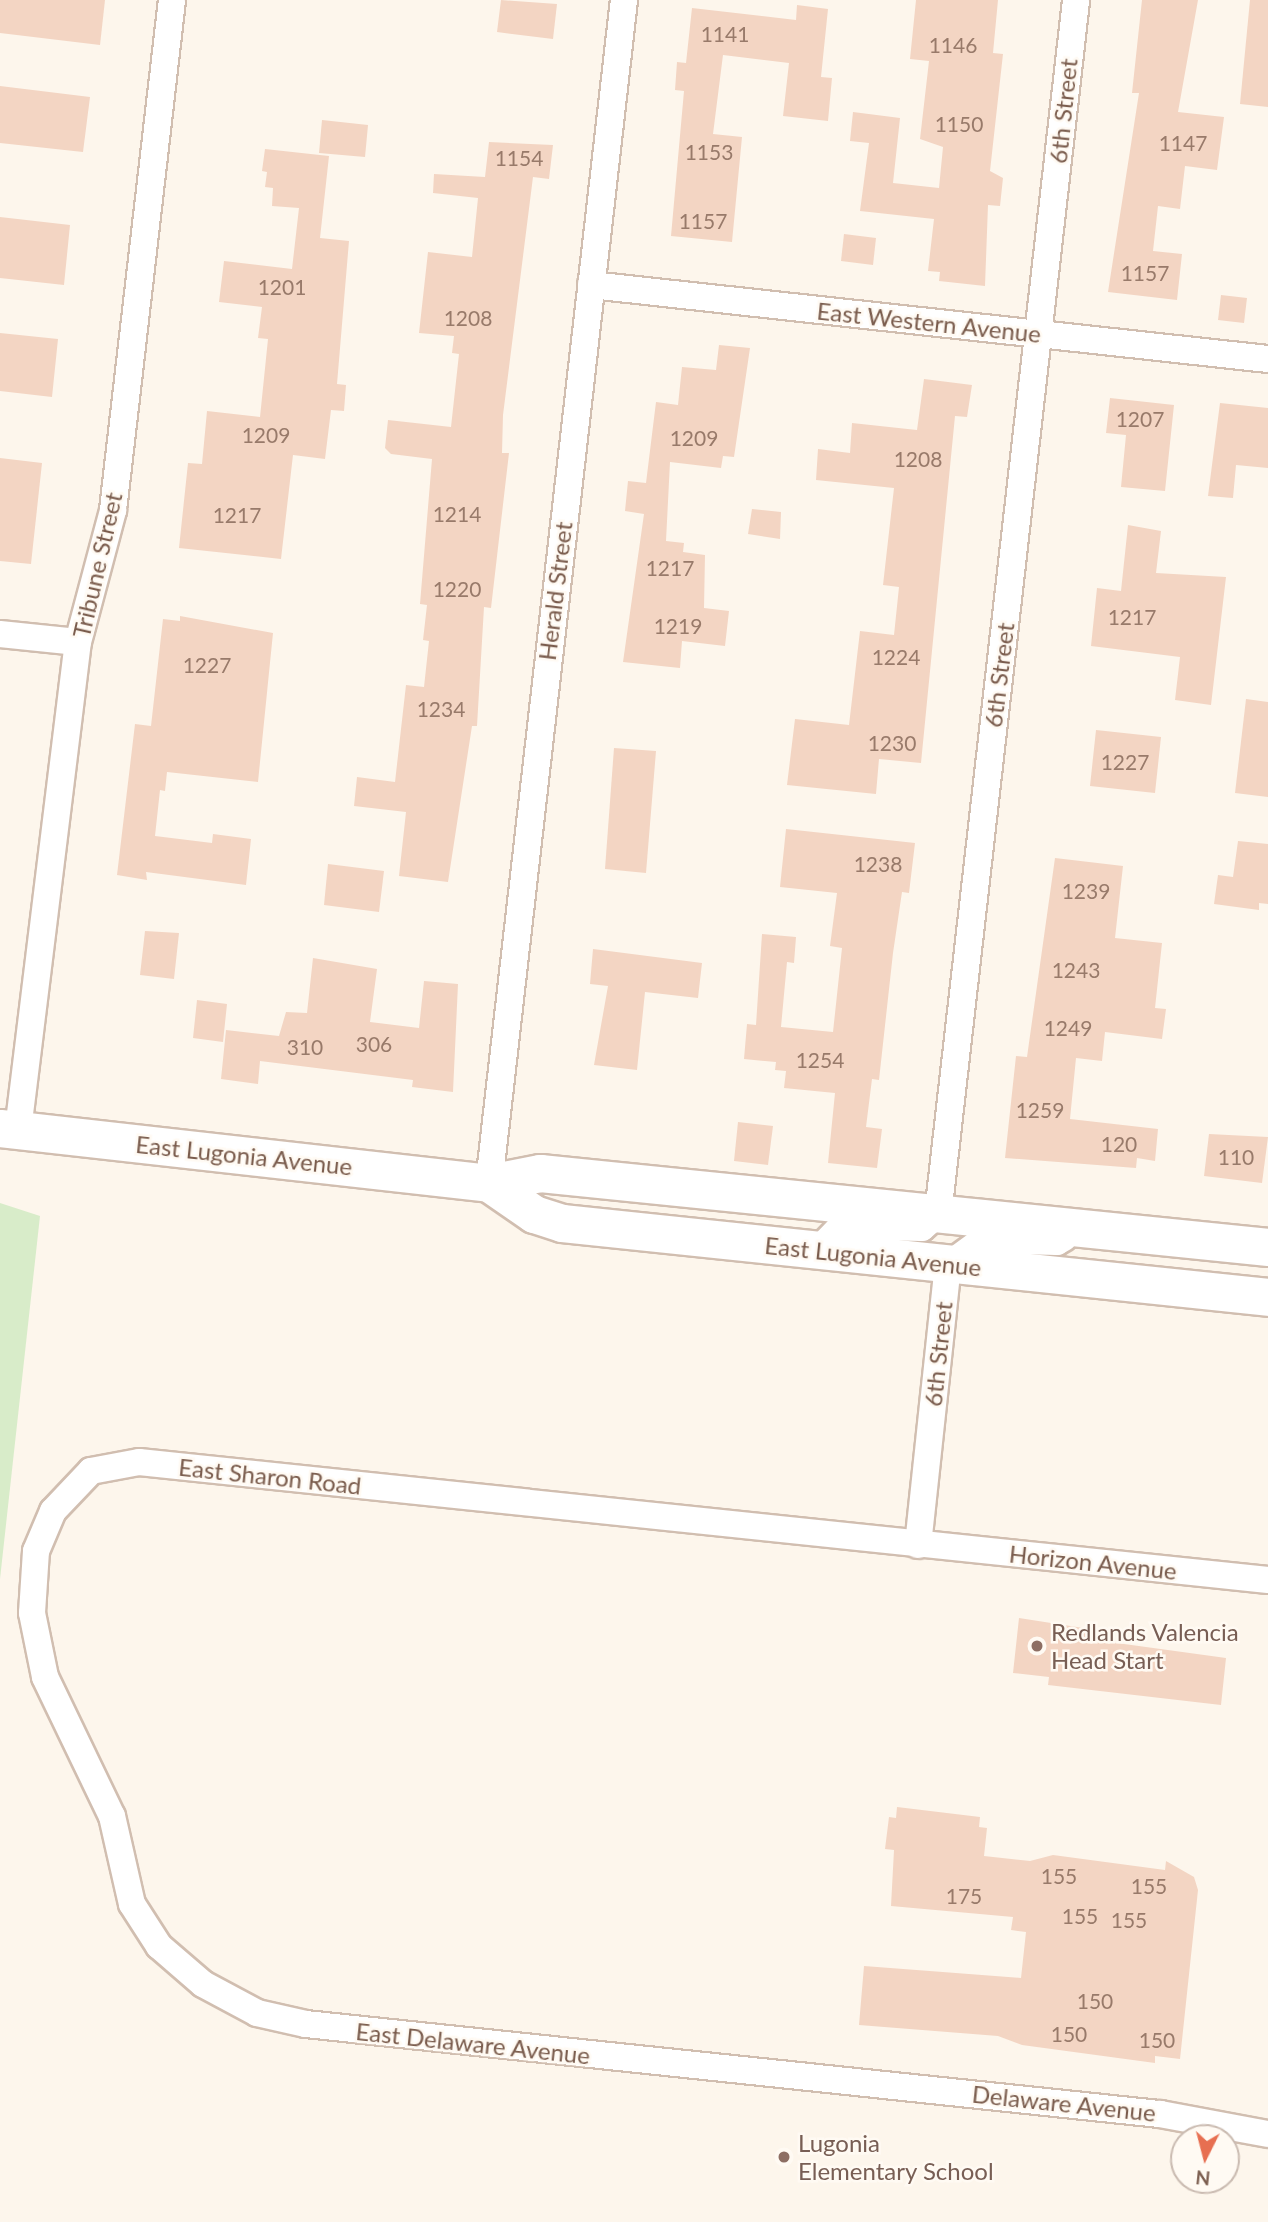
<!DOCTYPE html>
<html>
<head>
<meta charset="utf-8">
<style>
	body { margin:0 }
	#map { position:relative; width:1268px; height:2222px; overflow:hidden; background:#fdf6ec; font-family:Lato,sans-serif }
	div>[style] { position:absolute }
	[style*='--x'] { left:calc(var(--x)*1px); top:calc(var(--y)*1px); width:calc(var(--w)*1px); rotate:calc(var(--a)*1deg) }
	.green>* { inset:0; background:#d8ecc9 }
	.building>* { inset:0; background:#f3d5c3 }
	.roads { filter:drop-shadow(2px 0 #d1beb0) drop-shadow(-2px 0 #d1beb0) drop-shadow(0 2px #d1beb0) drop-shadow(0 -2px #d1beb0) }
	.street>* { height:26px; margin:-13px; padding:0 13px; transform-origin:13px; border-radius:13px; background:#fff }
	.secondary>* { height:37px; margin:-18.5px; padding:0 18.5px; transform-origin:18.5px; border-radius:18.5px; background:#fff }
	.dots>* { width:19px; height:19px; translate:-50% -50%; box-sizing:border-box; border:4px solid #fffaf3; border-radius:50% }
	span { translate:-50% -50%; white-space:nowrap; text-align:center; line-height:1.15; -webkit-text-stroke:5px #fffaf3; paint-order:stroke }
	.number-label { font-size:21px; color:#987a6a }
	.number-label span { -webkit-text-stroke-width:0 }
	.street-label { font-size:24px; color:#7a5c4d }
	.education-label { font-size:24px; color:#785e54 }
	.left { translate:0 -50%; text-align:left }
	.north { position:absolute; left:1170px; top:2124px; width:70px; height:70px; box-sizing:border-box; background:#fffaf3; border:2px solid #cabbb1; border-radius:50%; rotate:186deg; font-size:19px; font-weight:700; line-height:28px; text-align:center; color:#7a5c4d }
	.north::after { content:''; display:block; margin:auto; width:24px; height:32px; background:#e76f51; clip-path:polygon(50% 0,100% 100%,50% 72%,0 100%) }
</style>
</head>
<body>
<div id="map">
	<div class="green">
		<i style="clip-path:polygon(0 1203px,40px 1216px,0 1579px)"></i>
	</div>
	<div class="building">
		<i style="clip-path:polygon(0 0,105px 0,100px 45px,0 33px)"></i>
		<i style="clip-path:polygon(501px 0,557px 4px,553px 39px,497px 32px)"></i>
		<i style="clip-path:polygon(916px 0,998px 0,993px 53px,1003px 54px,990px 171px,1003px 178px,1000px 206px,988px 205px,985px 286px,939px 281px,940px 272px,928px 271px,934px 219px,860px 211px,869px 143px,850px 141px,853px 112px,900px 118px,893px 183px,939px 188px,943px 147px,920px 139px,929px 61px,910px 59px)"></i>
		<i style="clip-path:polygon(1142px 0,1198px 0,1178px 112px,1224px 117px,1217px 170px,1185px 166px,1180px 209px,1158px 206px,1153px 251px,1182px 254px,1177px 300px,1108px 292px,1139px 93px,1132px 93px)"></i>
		<i style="clip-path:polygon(1250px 0,1268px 0,1268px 107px,1240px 104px)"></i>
		<i style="clip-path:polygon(797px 5px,828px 9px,821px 77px,832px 78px,828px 121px,783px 116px,789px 63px,723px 55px,713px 134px,742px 137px,732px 242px,671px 236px,684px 91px,675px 90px,677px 62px,686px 63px,692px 8px,796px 20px)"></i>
		<i style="clip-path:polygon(0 86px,90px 97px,83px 152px,0 143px)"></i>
		<i style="clip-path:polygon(322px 120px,368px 125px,365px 157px,319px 153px)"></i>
		<i style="clip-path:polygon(489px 142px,553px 145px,549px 179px,533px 177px,503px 415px,502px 453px,509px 453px,491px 608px,484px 607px,477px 726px,472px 726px,448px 882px,399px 876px,406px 812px,354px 806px,357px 777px,395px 782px,406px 685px,424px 687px,429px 641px,423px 640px,427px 605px,420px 604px,432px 459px,391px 454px,385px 448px,388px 420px,451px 427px,459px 354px,452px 353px,454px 336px,419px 333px,428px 252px,472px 257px,478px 198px,433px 193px,434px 174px,485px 177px)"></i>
		<i style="clip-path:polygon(265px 149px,329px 156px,320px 238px,349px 241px,337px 384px,346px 385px,344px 411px,331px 410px,325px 459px,293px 455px,281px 559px,179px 548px,188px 463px,202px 464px,207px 411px,260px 417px,268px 339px,258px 338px,262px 307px,219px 302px,224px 261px,292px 269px,299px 208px,272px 206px,273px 188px,265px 187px,267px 172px,262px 171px)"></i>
		<i style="clip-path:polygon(0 217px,70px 225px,64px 285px,0 278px)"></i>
		<i style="clip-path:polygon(844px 234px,876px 238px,873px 265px,841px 261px)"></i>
		<i style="clip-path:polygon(1221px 295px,1247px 298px,1244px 323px,1218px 320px)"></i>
		<i style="clip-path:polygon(0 333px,58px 339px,52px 397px,0 391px)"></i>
		<i style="clip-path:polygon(719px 345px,750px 348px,734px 457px,723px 456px,721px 468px,670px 462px,666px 541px,684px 543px,683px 552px,705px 555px,704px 608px,729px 611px,725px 646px,682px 641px,680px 668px,623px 662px,644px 514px,625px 511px,628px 481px,646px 483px,656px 402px,678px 405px,682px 367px,716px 370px)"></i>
		<i style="clip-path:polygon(924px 379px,972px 385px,967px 417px,955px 416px,921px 763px,879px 759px,876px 794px,787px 785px,795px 719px,849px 725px,860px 631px,894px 635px,899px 587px,883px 585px,894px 488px,816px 480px,818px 449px,850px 453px,852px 423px,917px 430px)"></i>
		<i style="clip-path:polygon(1110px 398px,1174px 405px,1165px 491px,1121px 487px,1126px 435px,1106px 433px)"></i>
		<i style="clip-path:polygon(1220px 403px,1268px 408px,1268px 468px,1236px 465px,1233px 498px,1208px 496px)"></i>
		<i style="clip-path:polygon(0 458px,42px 463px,31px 564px,0 561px)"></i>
		<i style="clip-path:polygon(752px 509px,781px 512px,780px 539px,748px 534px)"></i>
		<i style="clip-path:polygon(1128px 525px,1161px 531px,1156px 573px,1226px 577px,1211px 705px,1175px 700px,1180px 657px,1091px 646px,1097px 588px,1121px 591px)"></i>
		<i style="clip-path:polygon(180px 616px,273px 633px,258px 782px,167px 772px,165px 791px,160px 790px,155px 836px,212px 843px,213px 834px,251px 839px,246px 885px,146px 872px,147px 880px,117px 875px,135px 724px,151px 726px,163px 619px,180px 621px)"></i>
		<i style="clip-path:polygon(1246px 699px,1268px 702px,1268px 797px,1235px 793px)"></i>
		<i style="clip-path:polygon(1096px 730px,1161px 737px,1155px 793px,1090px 786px)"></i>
		<i style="clip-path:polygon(614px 748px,656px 751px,646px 873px,605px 869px)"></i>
		<i style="clip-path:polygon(786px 829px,915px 843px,909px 893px,902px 892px,893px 953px,879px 1080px,872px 1079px,866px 1127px,882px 1129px,877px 1168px,828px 1163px,835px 1093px,784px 1088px,786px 1071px,775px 1070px,776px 1062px,744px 1059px,747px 1024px,756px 1025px,762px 934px,796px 937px,794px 963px,787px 962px,781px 1027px,833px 1032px,842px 948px,830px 946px,837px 893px,780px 887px)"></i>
		<i style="clip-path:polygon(1238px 841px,1268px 844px,1268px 904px,1259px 903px,1259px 910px,1214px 904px,1218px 875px,1233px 877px)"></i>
		<i style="clip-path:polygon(1055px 858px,1123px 866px,1115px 938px,1162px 943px,1155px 1008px,1166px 1009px,1162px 1039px,1105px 1032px,1102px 1061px,1076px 1058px,1070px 1119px,1158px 1129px,1155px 1161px,1137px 1158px,1136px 1168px,1005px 1158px,1016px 1056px,1027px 1057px)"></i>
		<i style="clip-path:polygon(328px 864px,384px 871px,379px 912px,324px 905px)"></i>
		<i style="clip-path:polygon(145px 931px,179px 933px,174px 979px,140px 975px)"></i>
		<i style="clip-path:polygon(593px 949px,702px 963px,698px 998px,645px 992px,637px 1070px,594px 1065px,608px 986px,590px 984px)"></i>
		<i style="clip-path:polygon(313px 958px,377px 969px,370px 1022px,419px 1028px,424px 981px,458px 984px,453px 1092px,412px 1087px,413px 1080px,260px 1061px,258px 1084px,221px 1079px,226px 1030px,279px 1036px,286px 1012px,307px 1013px)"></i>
		<i style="clip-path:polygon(197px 1000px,227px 1004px,223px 1042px,193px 1038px)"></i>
		<i style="clip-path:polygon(738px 1122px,773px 1126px,768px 1165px,734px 1161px)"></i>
		<i style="clip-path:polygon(1209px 1134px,1268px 1137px,1262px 1183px,1204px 1176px)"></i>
		<i style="clip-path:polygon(1019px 1618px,1096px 1630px,1095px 1640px,1226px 1658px,1221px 1705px,1048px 1685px,1049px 1677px,1013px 1673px)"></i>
		<i style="clip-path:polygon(897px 1807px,980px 1817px,979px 1827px,987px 1828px,984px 1856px,1030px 1861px,1053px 1855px,1165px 1870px,1166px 1861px,1194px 1877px,1198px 1890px,1180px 2059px,1155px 2056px,1155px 2063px,1022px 2045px,998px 2036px,859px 2025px,864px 1966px,1021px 1978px,1026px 1932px,1011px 1930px,1013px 1917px,891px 1906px,894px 1850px,885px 1849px,889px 1817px,896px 1818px)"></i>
	</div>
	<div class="roads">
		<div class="street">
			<i style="--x:591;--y:285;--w:681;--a:6.24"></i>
			<i style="--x:0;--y:634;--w:78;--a:5.9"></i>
			<i style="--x:18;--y:1130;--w:492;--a:-83"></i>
			<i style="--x:78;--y:642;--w:137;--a:-75.1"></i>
			<i style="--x:113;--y:510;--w:513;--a:-83.4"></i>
			<i style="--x:489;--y:1183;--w:1191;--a:-83.49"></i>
			<i style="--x:818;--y:1250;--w:33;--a:-46"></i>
			<i style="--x:841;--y:1226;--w:81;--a:1.4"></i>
			<i style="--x:922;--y:1228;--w:21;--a:-41"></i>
			<i style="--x:938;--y:1214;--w:1222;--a:-83.51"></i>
			<i style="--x:918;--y:1545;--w:282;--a:-83.9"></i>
			<i style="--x:948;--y:1265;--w:42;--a:-36.3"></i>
			<i style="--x:982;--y:1240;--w:75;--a:1.5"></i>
			<i style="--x:1057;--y:1242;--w:8;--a:-30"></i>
			<i style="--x:1268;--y:1580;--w:1135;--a:-174.03"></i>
			<i style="--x:139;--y:1462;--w:49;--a:169.4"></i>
			<i style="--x:91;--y:1471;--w:55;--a:133.5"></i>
			<i style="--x:53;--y:1511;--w:43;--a:113"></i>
			<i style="--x:36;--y:1551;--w:62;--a:93.7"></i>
			<i style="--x:32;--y:1613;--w:65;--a:78.5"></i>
			<i style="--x:45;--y:1677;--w:154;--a:64.3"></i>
			<i style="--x:112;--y:1816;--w:90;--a:77.2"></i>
			<i style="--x:132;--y:1904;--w:50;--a:57.3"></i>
			<i style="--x:159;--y:1946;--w:58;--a:40.8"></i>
			<i style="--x:203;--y:1984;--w:61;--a:28.2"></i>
			<i style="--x:257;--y:2013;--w:50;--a:12.7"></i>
			<i style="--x:306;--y:2024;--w:859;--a:6.02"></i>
			<i style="--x:1160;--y:2114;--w:110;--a:10.5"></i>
		</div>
		<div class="secondary">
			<i style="--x:0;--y:1128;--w:492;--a:6.4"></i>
			<i style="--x:489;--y:1183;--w:52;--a:-11.1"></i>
			<i style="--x:540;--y:1173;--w:732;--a:5.8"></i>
			<i style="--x:489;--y:1183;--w:55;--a:34.6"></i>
			<i style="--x:534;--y:1214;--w:29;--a:18"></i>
			<i style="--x:562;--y:1223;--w:710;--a:5.98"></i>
		</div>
	</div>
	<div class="dots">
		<i style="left:1037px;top:1646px;background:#8d6e63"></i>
		<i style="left:784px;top:2157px;background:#8d6e63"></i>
	</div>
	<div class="number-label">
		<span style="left:725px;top:34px">1141</span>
		<span style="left:953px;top:45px">1146</span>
		<span style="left:959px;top:124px">1150</span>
		<span style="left:1183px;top:143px">1147</span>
		<span style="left:709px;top:152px">1153</span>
		<span style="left:519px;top:158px">1154</span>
		<span style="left:703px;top:221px">1157</span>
		<span style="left:1145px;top:273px">1157</span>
		<span style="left:282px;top:287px">1201</span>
		<span style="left:468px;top:318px">1208</span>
		<span style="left:1140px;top:419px">1207</span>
		<span style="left:266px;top:435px">1209</span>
		<span style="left:694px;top:438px">1209</span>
		<span style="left:918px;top:459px">1208</span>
		<span style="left:457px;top:514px">1214</span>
		<span style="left:237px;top:515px">1217</span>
		<span style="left:670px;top:568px">1217</span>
		<span style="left:457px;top:589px">1220</span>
		<span style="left:1132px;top:617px">1217</span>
		<span style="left:678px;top:626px">1219</span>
		<span style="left:896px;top:657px">1224</span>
		<span style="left:207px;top:665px">1227</span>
		<span style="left:441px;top:709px">1234</span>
		<span style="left:892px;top:743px">1230</span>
		<span style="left:1125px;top:762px">1227</span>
		<span style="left:878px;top:864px">1238</span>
		<span style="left:1086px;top:891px">1239</span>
		<span style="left:1076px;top:970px">1243</span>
		<span style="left:1068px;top:1028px">1249</span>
		<span style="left:374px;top:1044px">306</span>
		<span style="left:305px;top:1047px">310</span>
		<span style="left:820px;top:1060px">1254</span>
		<span style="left:1040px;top:1110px">1259</span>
		<span style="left:1119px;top:1144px">120</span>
		<span style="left:1236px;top:1157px">110</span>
		<span style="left:1059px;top:1876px">155</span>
		<span style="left:1149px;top:1886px">155</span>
		<span style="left:964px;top:1896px">175</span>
		<span style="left:1080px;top:1916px">155</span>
		<span style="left:1129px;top:1920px">155</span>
		<span style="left:1095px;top:2001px">150</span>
		<span style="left:1069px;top:2034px">150</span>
		<span style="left:1157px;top:2040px">150</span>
	</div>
	<div class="street-label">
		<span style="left:1063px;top:111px;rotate:-84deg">6th Street</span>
		<span style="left:929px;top:322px;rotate:6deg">East Western Avenue</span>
		<span style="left:97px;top:565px;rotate:-77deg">Tribune Street</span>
		<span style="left:555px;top:591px;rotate:-83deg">Herald Street</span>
		<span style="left:999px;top:675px;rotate:-83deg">6th Street</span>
		<span style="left:244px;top:1155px;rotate:6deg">East Lugonia Avenue</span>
		<span style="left:873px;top:1256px;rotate:6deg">East Lugonia Avenue</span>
		<span style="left:938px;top:1354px;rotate:-84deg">6th Street</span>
		<span style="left:270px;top:1476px;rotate:6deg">East Sharon Road</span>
		<span style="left:1093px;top:1562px;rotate:6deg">Horizon Avenue</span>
		<span style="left:473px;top:2043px;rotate:6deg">East Delaware Avenue</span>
		<span style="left:1064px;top:2103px;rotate:6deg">Delaware Avenue</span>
	</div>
	<div class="education-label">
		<span class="left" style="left:1051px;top:1646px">Redlands Valencia<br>Head Start</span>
		<span class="left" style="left:798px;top:2157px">Lugonia<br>Elementary School</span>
	</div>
	<div class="north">N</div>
</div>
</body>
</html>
